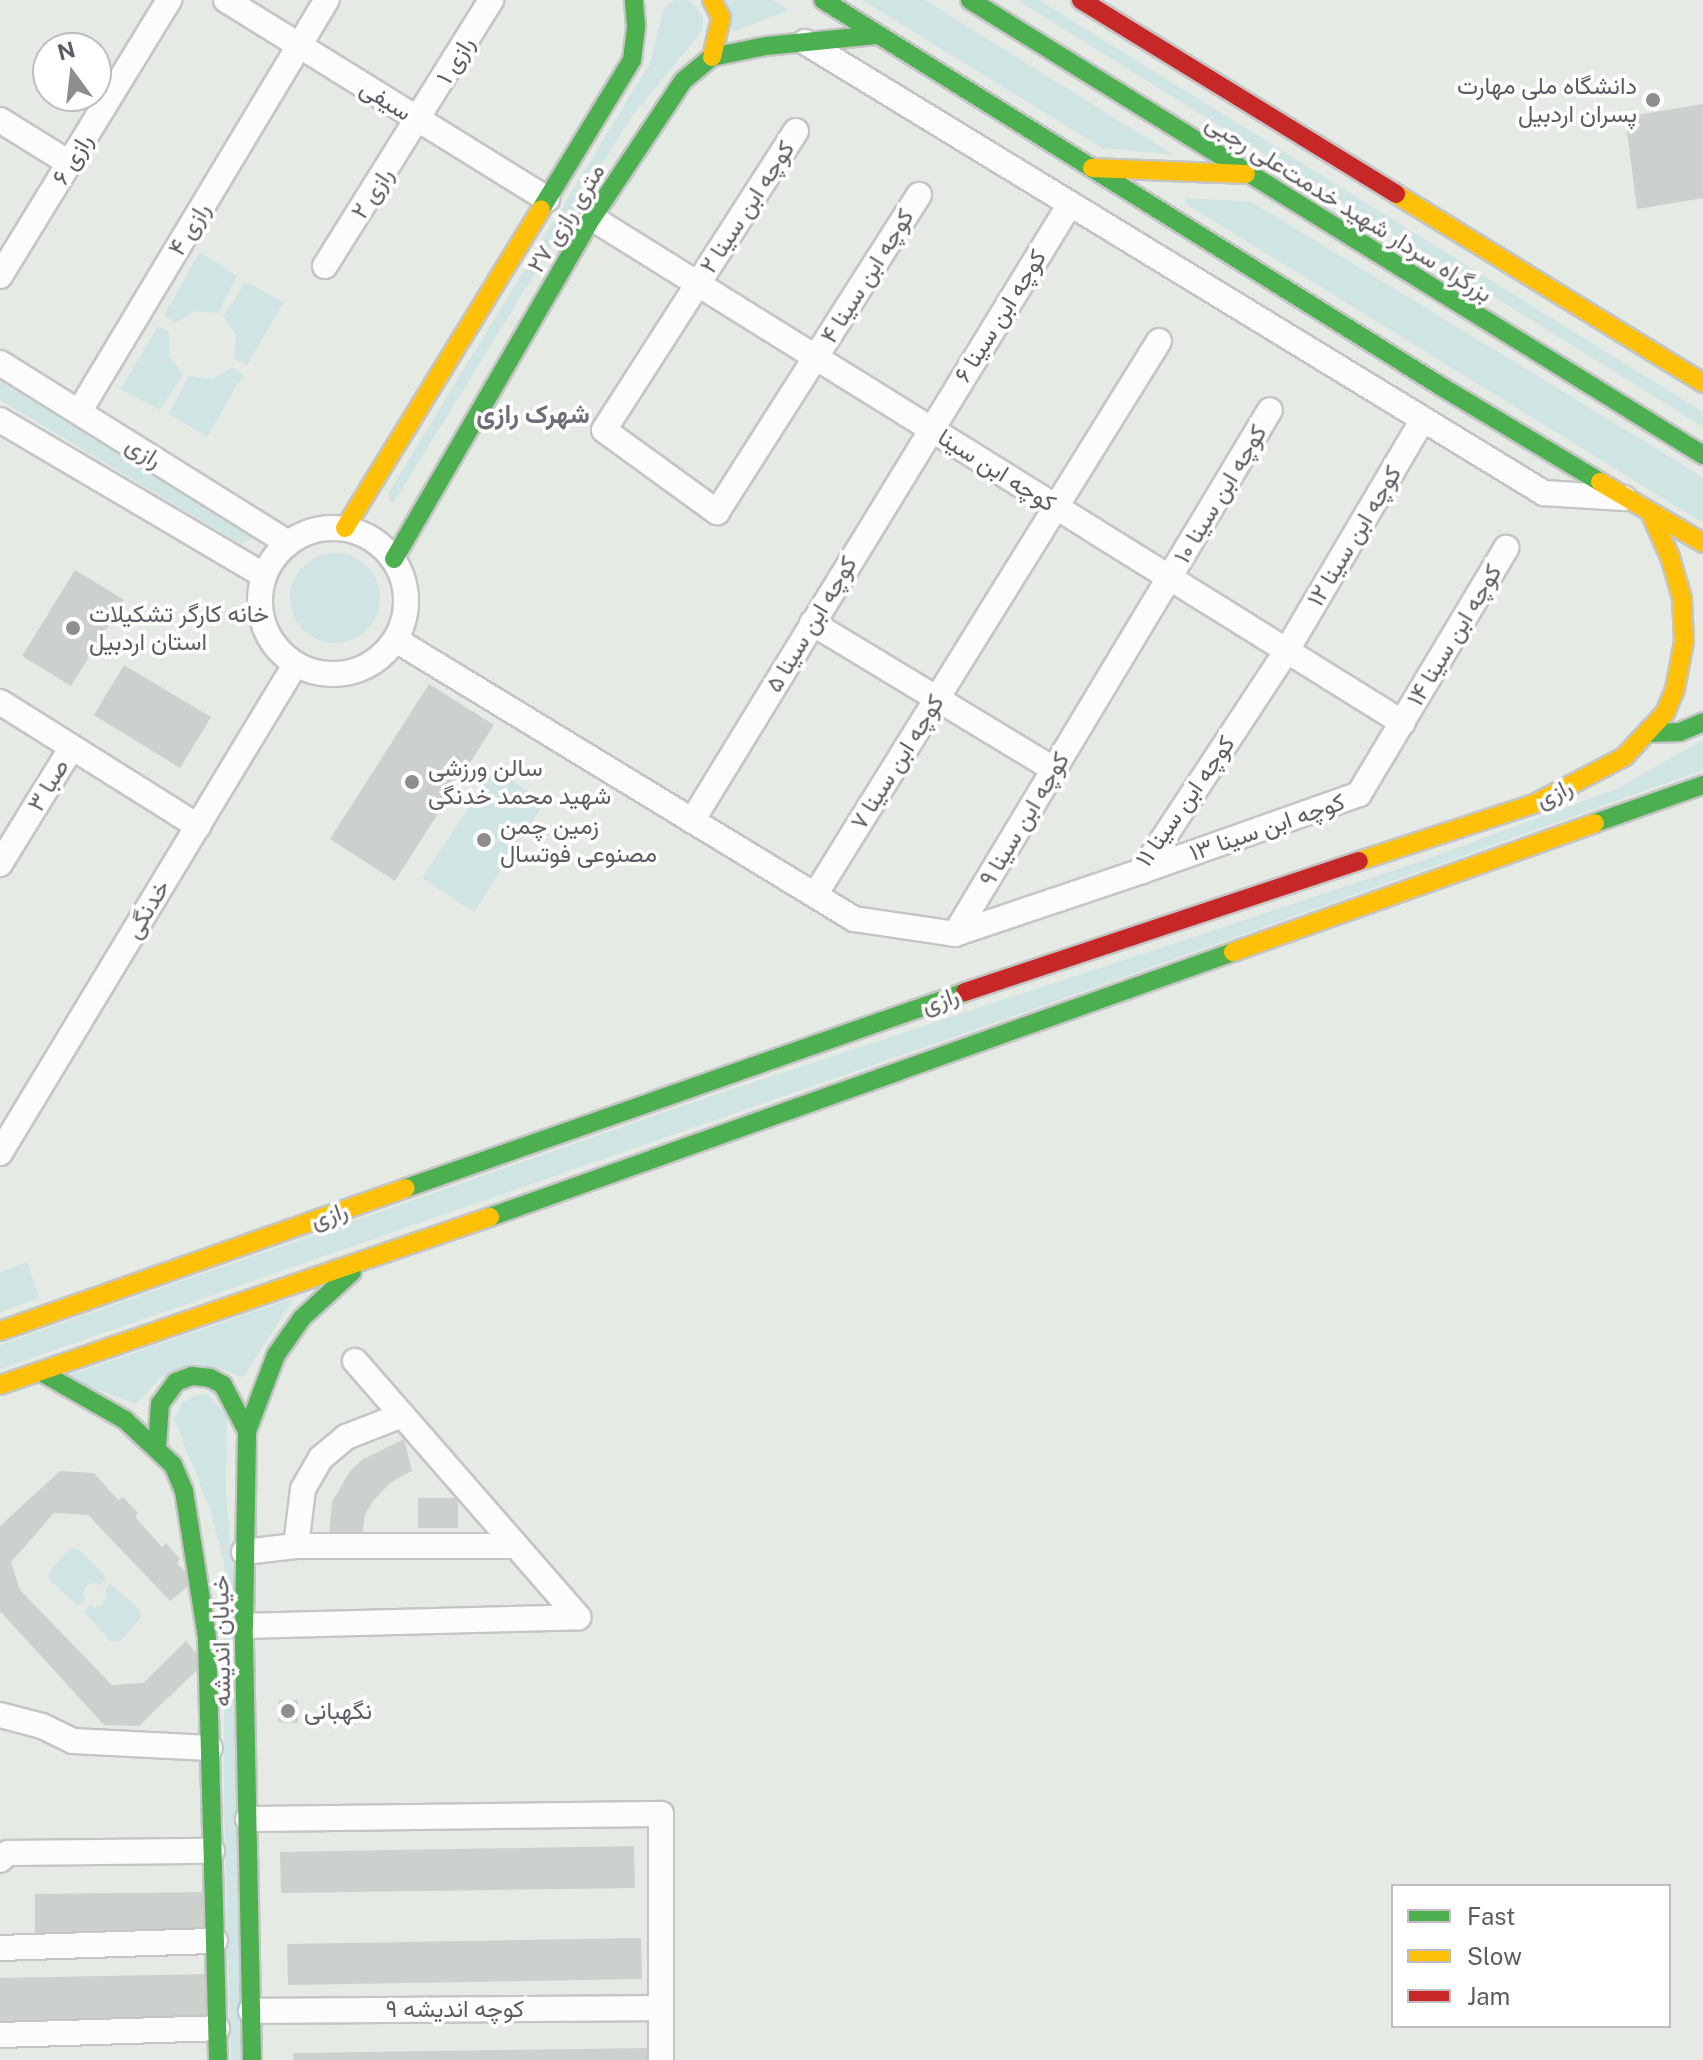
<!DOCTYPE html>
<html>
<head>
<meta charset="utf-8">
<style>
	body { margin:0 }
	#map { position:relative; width:1703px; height:2060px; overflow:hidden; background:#e5eae5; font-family:"Public Sans",Vazirmatn,sans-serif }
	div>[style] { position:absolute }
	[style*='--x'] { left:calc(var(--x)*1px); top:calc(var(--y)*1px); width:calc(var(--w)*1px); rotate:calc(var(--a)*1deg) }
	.green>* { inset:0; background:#d1e4e4 }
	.round { border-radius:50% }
	.building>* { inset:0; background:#cdd1ce }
	.roads { filter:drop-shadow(2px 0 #c5c5c5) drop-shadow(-2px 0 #c5c5c5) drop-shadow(0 2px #c5c5c5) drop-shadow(0 -2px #c5c5c5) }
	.street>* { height:24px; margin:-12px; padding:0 12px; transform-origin:12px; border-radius:12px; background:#fbfcfb }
	.street>.ring { margin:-12px; padding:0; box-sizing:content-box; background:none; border:24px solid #fbfcfb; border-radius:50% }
	.fast>* { height:18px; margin:-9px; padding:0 9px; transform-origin:9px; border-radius:9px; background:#4caf50 }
	.slow>* { height:18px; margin:-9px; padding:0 9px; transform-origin:9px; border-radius:9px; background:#ffc107 }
	.jam>* { height:18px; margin:-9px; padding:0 9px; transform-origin:9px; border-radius:9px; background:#c62828 }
	.dots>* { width:22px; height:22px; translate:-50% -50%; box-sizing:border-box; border:4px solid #fff; border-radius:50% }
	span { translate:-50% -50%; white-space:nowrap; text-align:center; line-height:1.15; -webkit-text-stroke:7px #fff; paint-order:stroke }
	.street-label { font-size:24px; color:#605b63 }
	.poi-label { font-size:24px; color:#605b63 }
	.right { translate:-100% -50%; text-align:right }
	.left { translate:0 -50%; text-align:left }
	.neighbourhood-label { font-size:26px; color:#716c75; font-weight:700 }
	.legend { position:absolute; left:1391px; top:1884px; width:280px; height:144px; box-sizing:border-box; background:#fff; border:2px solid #bfbdc1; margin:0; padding:10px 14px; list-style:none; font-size:24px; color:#605b63 }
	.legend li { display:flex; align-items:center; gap:16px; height:40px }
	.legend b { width:40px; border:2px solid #bfbdc1 }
	.north { position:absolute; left:32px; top:32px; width:80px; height:80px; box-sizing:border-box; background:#fff; border:2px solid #bfbdc1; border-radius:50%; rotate:345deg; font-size:22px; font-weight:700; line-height:32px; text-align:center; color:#605b63 }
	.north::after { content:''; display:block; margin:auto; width:28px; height:36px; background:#8f8d90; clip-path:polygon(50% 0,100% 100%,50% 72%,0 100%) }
</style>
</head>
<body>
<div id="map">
	<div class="green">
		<i style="clip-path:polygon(674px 0,688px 0,697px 7px,703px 18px,702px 31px,632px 116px,397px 497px,393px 502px,389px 500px,389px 492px,650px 63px,663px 10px)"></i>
		<i style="clip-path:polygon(726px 0,773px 0,789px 10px,733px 32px)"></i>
		<i style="clip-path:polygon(862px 0,925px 0,1174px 155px,1102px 148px)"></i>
		<i style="clip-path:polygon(1017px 0,1039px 0,1703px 412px,1703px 427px)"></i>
		<i style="clip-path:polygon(1185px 198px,1252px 202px,1703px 477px,1703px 523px,1186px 204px)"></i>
		<i style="clip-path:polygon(200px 252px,237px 276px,218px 313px,195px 311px,175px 323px,164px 315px)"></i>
		<i style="clip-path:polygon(245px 282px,284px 302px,247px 365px,235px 359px,236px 335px,224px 316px)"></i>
		<i style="clip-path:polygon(158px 326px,169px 332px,169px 356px,183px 374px,160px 410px,121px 389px)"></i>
		<i style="clip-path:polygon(232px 367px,243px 375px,207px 437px,169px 414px,189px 376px,212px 379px)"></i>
		<i style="clip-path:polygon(0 381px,249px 533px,252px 539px,240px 544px,0 400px)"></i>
		<i class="round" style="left:290px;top:553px;width:90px;height:90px"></i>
		<i style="clip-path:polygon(1703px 740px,1703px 770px,1037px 1008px,0 1369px,0 1345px,679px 1107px,1416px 863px,1616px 789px)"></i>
		<i style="clip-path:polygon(494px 769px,545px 802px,474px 912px,422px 878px)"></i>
		<i style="clip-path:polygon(27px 1262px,39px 1298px,0 1312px,0 1272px)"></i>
		<i style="clip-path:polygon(294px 1298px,243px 1378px,222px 1369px,162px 1376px,136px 1404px,64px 1377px)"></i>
		<i style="clip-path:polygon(207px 1394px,227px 1416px,226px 1495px,233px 1567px,241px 2060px,231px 2060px,224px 1814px,224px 1563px,210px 1509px,174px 1419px,183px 1402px,196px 1395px)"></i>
		<i style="clip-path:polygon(70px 1548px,78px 1549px,106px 1577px,100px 1586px,95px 1582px,88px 1585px,82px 1593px,85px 1600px,78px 1606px,49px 1580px,49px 1571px)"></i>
		<i style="clip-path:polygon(111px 1584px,140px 1610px,140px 1619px,119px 1642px,111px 1641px,84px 1612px,90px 1604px,94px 1608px,102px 1605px,107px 1597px,105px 1590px)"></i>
	</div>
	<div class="building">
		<i style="clip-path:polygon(1703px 104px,1703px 198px,1637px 209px,1625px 117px)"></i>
		<i style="clip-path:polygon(75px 570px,124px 600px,71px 686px,22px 656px)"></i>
		<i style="clip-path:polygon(124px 665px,211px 717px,180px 768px,94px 715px)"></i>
		<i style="clip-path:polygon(429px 684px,494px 725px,395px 881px,330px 839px)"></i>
		<i style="clip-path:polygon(404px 1439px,412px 1471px,390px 1483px,374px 1500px,365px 1514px,362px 1539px,329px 1537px,332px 1502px,350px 1471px,362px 1460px)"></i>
		<i style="clip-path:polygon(60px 1471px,94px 1473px,118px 1500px,123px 1497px,138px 1513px,135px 1517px,162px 1547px,166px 1543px,180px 1559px,177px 1563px,194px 1581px,170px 1601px,88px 1515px,54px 1513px,11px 1562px,20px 1590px,112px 1685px,143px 1683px,186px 1641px,204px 1663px,139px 1726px,104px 1725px,0 1611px,0 1526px)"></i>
		<i style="clip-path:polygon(418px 1498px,458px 1498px,458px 1528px,418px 1528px)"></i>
		<i style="clip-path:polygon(279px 1700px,298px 1700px,298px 1723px,278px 1722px)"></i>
		<i style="clip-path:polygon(634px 1846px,635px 1888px,281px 1893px,280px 1852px)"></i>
		<i style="clip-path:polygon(208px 1892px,208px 1931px,35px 1933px,35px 1894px)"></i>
		<i style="clip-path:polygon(641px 1938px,642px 1979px,288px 1985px,287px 1944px)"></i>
		<i style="clip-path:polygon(208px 1974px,209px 2022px,0 2026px,0 1978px)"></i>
		<i style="clip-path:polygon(647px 2048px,648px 2060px,294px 2060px,293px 2053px)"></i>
	</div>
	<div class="roads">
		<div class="street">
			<i style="--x:226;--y:0;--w:378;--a:31.8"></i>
			<i style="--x:805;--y:42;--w:866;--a:31.4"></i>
			<i style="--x:1544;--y:493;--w:80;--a:3.6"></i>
			<i style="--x:0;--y:120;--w:81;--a:31.9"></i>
			<i style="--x:796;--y:131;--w:355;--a:122.7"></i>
			<i style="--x:604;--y:430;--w:140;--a:36"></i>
			<i style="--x:717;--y:512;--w:376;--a:-57.5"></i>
			<i style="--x:592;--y:218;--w:955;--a:31.91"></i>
			<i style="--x:325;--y:266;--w:314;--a:-58"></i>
			<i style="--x:0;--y:276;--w:324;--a:-58.5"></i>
			<i style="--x:0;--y:363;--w:340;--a:32"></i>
			<i style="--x:79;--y:412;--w:481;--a:-59"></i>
			<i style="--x:0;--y:420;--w:305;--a:30.5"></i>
			<i class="ring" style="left:260px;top:528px;width:122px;height:122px"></i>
			<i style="--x:812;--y:623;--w:282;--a:31.2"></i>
			<i style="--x:396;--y:640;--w:536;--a:31.35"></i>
			<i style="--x:854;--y:919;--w:102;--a:8.4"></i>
			<i style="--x:955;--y:934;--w:611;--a:-58.99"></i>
			<i style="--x:0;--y:702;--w:234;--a:32.1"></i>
			<i style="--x:692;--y:821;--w:724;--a:-58.51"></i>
			<i style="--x:0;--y:864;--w:137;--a:-58.4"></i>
			<i style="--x:1142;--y:871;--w:230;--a:-19.5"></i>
			<i style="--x:1359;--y:794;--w:287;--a:-59.1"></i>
			<i style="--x:815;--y:895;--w:652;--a:-58.16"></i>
			<i style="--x:955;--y:934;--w:197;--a:-18.6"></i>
			<i style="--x:1142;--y:871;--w:264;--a:-56.7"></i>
			<i style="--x:1287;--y:650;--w:266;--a:-59.5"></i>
			<i style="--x:0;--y:1153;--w:570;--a:-58.85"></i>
			<i style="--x:355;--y:1361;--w:340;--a:48.9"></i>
			<i style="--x:296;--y:1546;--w:57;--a:-83"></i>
			<i style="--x:303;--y:1489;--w:36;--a:-60"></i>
			<i style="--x:321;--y:1458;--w:33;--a:-40"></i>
			<i style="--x:346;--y:1437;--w:60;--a:-21.4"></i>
			<i style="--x:244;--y:1552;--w:52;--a:-6.6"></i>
			<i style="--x:296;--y:1546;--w:220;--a:0"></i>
			<i style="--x:244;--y:1626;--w:334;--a:-1.5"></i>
			<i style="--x:0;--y:1715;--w:43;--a:14.7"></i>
			<i style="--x:42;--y:1726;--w:34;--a:26"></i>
			<i style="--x:73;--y:1741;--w:137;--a:2.9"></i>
			<i style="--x:248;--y:1819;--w:413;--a:-0.7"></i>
			<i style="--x:661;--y:1814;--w:246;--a:90"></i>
			<i style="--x:0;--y:1860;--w:11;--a:-41"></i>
			<i style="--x:8;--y:1853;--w:204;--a:-0.6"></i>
			<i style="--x:0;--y:1948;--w:215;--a:-1.9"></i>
			<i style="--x:251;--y:2011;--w:409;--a:-0.4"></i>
			<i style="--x:0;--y:2035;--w:217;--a:-1.8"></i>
		</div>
		<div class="fast">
			<i style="--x:823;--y:0;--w:730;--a:32.01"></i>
			<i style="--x:1442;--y:387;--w:184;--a:31"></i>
			<i style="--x:970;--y:0;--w:863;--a:31.83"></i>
			<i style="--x:541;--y:209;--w:175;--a:-58.6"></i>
			<i style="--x:632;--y:60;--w:35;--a:-83"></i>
			<i style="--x:636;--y:25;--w:25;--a:-95"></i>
			<i style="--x:394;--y:559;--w:394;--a:-59.9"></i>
			<i style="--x:592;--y:218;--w:164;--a:-56.4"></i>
			<i style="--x:683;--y:81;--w:38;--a:-40"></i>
			<i style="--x:712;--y:57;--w:55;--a:-11.5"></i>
			<i style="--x:766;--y:46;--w:111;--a:-5.7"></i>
			<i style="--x:1649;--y:733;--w:31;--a:-2"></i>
			<i style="--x:1680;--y:732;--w:25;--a:-23"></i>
			<i style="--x:1595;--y:823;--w:114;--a:-19.4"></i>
			<i style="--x:406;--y:1188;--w:592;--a:-19.32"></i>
			<i style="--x:490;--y:1217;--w:789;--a:-19.63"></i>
			<i style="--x:41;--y:1372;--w:97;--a:29.7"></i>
			<i style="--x:125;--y:1420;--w:66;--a:43.2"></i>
			<i style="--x:173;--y:1465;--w:28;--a:67"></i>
			<i style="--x:184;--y:1491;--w:149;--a:81.1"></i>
			<i style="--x:207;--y:1638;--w:422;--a:88.5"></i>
			<i style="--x:157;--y:1447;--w:43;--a:-86"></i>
			<i style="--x:160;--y:1404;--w:27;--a:-54"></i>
			<i style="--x:176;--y:1382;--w:17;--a:-21"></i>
			<i style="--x:192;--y:1376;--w:18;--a:6"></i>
			<i style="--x:210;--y:1378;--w:15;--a:28"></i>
			<i style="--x:223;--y:1385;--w:52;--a:62.4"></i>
			<i style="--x:252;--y:2060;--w:434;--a:-91.1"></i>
			<i style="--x:244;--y:1626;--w:195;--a:-89.1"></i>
			<i style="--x:247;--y:1431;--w:81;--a:-69.1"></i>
			<i style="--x:276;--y:1355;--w:45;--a:-54.9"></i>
			<i style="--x:302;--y:1318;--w:68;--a:-42.6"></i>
		</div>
		<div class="slow">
			<i style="--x:712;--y:0;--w:20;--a:63"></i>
			<i style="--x:721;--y:18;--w:40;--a:103"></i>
			<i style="--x:1092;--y:168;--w:154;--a:2.2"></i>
			<i style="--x:1396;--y:194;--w:361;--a:31.6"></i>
			<i style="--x:1600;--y:482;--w:120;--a:30.6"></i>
			<i style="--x:345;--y:528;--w:374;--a:-58.4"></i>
			<i style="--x:1359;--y:861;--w:186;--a:-18.1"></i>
			<i style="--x:1536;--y:803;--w:99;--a:-27.6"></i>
			<i style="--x:1624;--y:757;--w:60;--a:-47"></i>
			<i style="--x:1665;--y:713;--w:26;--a:-67"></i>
			<i style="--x:1675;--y:689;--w:48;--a:-79.2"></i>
			<i style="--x:1684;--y:642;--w:44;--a:-92.6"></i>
			<i style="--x:1682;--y:598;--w:43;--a:-106.3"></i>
			<i style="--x:1670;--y:557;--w:49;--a:-114"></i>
			<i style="--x:1233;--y:952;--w:384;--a:-19.6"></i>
			<i style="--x:0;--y:1331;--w:430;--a:-19.4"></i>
			<i style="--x:0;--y:1385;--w:518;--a:-18.92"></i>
		</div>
		<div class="jam">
			<i style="--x:1081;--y:0;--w:370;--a:31.6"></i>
			<i style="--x:965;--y:992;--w:415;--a:-18.4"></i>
		</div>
	</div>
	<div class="dots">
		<i style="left:1653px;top:100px;background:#8f8d90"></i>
		<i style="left:73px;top:628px;background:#8f8d90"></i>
		<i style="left:412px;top:782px;background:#8f8d90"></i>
		<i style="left:484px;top:840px;background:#8f8d90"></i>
		<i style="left:288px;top:1711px;background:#8f8d90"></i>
	</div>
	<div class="street-label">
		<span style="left:455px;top:60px;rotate:-59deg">رازی ۱</span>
		<span style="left:386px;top:100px;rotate:32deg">سیفی</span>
		<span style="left:72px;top:159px;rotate:-59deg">رازی ۶</span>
		<span style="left:372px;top:193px;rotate:-57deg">رازی ۲</span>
		<span style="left:747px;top:207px;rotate:-57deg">کوچه ابن سینا ۲</span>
		<span style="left:1349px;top:208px;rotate:32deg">بزرگراه سردار شهید خدمت‌علی رجبی</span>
		<span style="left:566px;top:218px;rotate:-58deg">۲۷ متری رازی</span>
		<span style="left:189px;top:229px;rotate:-59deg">رازی ۴</span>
		<span style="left:867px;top:276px;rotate:-58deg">کوچه ابن سینا ۴</span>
		<span style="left:1000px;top:316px;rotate:-58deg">کوچه ابن سینا ۶</span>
		<span style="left:144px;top:452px;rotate:32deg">رازی</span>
		<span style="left:997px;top:470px;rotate:32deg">کوچه ابن سینا</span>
		<span style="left:1220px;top:494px;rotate:-59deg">کوچه ابن سینا ۱۰</span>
		<span style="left:1354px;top:536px;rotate:-59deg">کوچه ابن سینا ۱۲</span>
		<span style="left:811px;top:624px;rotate:-59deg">کوچه ابن سینا ۵</span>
		<span style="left:1454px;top:635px;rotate:-59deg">کوچه ابن سینا ۱۴</span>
		<span style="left:897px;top:762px;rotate:-58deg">کوچه ابن سینا ۷</span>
		<span style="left:48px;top:785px;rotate:-59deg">صبا ۳</span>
		<span style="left:1554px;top:793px;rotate:-26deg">رازی</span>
		<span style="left:1185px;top:801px;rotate:-55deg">کوچه ابن سینا ۱۱</span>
		<span style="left:1024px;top:819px;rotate:-59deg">کوچه ابن سینا ۹</span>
		<span style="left:1267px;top:827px;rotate:-19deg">کوچه ابن سینا ۱۳</span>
		<span style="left:147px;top:909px;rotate:-59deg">خدنگی</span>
		<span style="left:940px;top:1000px;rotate:-19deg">رازی</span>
		<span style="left:329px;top:1215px;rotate:-19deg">رازی</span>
		<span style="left:221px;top:1641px;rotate:-91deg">خیابان اندیشه</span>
		<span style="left:455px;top:2009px">کوچه اندیشه ۹</span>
	</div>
	<div class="poi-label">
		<span class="right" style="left:1637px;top:100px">دانشگاه ملی مهارت<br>پسران اردبیل</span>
		<span class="left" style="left:89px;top:628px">خانه کارگر تشکیلات<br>استان اردبیل</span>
		<span class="left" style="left:428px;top:782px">سالن ورزشی<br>شهید محمد خدنگی</span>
		<span class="left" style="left:500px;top:840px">زمین چمن<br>مصنوعی فوتسال</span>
		<span class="left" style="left:304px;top:1711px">نگهبانی</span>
	</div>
	<div class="neighbourhood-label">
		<span style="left:533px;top:414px">شهرک رازی</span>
	</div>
	<ul class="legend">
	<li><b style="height:10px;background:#4caf50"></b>Fast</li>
	<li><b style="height:10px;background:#ffc107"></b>Slow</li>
	<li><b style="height:10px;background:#c62828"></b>Jam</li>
	</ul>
	<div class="north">N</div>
</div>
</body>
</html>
